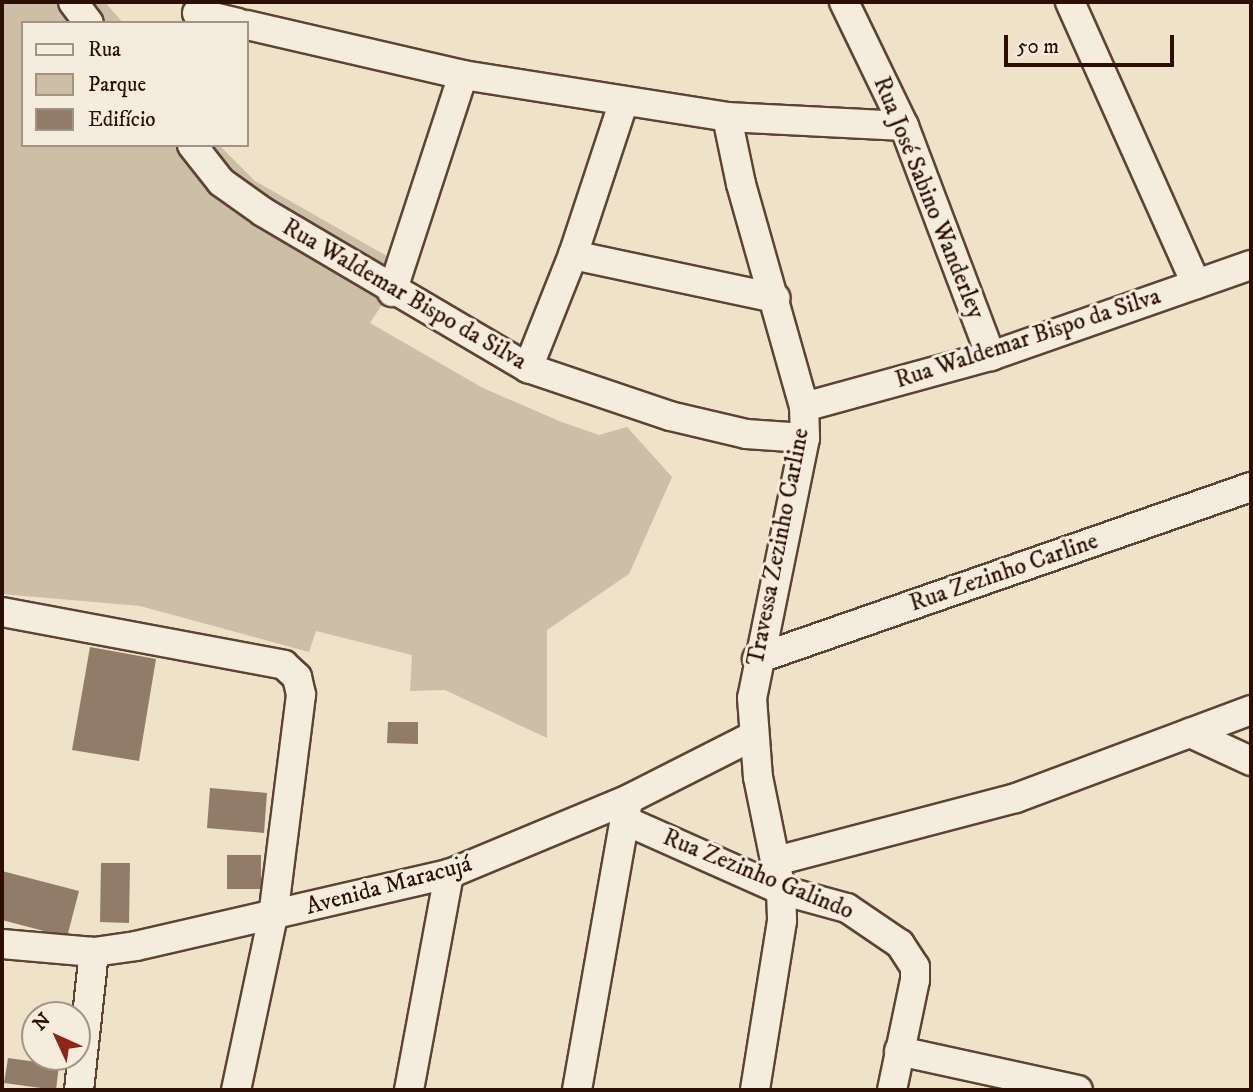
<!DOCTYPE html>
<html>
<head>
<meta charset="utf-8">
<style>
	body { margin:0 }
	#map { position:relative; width:1253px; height:1092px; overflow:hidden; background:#eee2c9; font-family:"IM FELL DW Pica",serif }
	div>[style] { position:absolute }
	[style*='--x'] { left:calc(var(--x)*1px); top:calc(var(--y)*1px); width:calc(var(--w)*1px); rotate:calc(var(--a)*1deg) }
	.green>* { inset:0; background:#cdbea7 }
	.building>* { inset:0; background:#917c6a }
	.roads { filter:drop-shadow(2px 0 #5d4334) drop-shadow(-2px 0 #5d4334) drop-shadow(0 2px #5d4334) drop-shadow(0 -2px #5d4334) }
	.minor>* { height:28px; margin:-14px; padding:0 14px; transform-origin:14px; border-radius:14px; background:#f4ecdc }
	span { translate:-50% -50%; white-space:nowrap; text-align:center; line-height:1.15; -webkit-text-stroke:6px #f4ecdc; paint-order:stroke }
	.street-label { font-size:24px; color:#2d0e03 }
	.frame { position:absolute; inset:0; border:4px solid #2d0e03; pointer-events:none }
	.legend { position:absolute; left:21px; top:21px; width:228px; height:126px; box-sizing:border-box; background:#f4ecdc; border:2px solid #a49385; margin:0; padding:9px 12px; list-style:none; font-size:21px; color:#2d0e03 }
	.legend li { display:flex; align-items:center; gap:14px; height:35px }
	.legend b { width:35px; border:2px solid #a49385 }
	.north { position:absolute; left:21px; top:1001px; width:70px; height:70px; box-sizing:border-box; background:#f4ecdc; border:2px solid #a49385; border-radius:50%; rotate:315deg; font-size:19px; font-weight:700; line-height:28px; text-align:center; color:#2d0e03 }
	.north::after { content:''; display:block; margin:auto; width:24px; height:32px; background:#8f2418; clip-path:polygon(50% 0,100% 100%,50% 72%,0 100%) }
	.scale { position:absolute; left:1004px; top:35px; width:170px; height:32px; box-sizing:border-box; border:4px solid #2d0e03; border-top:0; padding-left:9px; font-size:21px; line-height:24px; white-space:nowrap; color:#2d0e03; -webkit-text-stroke:5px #f4ecdc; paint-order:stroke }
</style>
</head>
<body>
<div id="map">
	<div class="green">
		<i style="clip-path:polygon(2px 2px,105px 2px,123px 23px,23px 23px,23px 145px,219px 145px,255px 181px,406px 267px,370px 323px,483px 388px,559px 421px,599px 435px,627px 427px,672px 477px,629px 574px,547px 630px,547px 738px,445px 690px,410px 691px,412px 655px,316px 631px,309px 652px,140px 606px,2px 594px)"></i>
	</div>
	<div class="building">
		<i style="clip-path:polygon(90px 647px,156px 659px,139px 761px,72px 750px)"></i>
		<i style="clip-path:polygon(388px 722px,418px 722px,418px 744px,387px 743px)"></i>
		<i style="clip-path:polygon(210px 788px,267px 793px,264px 833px,207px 828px)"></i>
		<i style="clip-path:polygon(227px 855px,261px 855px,261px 889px,227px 889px)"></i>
		<i style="clip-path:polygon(101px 863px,130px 863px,129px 923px,100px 922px)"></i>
		<i style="clip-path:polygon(2px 871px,79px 891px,67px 937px,2px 920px)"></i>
		<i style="clip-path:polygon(8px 1058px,59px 1065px,56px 1090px,4px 1083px)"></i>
	</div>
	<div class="roads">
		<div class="minor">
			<i style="--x:73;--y:2;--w:26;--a:53"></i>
			<i style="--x:844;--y:2;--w:138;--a:64.2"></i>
			<i style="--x:904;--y:126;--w:246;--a:69.3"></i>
			<i style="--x:1070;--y:2;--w:309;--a:65.9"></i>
			<i style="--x:197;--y:13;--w:42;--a:13.7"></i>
			<i style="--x:247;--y:25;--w:222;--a:13"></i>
			<i style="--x:463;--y:75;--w:267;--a:9"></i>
			<i style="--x:727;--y:117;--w:177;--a:2.9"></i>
			<i style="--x:727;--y:117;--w:68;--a:78.2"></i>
			<i style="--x:741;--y:184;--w:232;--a:74.2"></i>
			<i style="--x:804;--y:407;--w:31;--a:88"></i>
			<i style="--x:805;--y:438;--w:265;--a:101.5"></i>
			<i style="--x:752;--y:698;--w:79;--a:85.7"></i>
			<i style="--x:758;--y:777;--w:115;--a:78.5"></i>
			<i style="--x:781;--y:890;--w:31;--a:88"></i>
			<i style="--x:782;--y:921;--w:171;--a:99.1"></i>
			<i style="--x:192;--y:145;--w:47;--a:51.9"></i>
			<i style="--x:221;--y:182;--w:52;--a:35.5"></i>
			<i style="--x:263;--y:212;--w:308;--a:30.5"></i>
			<i style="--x:528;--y:368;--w:150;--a:18.7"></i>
			<i style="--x:670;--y:416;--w:78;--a:13.3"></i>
			<i style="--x:746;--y:434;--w:59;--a:3.9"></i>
			<i style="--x:573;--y:255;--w:207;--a:12"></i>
			<i style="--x:392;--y:292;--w:228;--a:-71.9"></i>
			<i style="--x:528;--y:368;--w:122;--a:-68.3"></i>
			<i style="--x:573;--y:255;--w:162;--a:-71.7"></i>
			<i style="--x:804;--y:407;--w:194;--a:-15.3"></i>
			<i style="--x:991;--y:356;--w:275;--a:-19.3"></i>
			<i style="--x:2;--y:612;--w:287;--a:10.6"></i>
			<i style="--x:284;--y:665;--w:18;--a:43"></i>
			<i style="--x:297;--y:677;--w:18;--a:77"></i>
			<i style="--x:301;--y:695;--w:223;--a:97.2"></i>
			<i style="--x:273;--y:916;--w:178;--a:102"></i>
			<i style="--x:757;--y:659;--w:523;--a:-19.2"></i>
			<i style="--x:1190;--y:733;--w:67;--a:24.7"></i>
			<i style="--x:624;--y:820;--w:172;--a:24"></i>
			<i style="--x:781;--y:890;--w:68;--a:15.3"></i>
			<i style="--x:847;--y:908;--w:64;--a:34.2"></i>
			<i style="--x:900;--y:944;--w:27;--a:57"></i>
			<i style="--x:915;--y:967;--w:13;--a:90"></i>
			<i style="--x:915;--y:980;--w:112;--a:101.8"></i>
			<i style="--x:776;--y:861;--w:248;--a:-14.7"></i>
			<i style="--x:1016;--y:798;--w:251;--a:-20.5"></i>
			<i style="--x:2;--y:944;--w:92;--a:5"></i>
			<i style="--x:94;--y:952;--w:42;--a:-8.1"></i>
			<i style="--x:136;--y:946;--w:321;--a:-13"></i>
			<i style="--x:449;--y:874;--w:195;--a:-22.6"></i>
			<i style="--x:629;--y:799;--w:139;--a:-26.9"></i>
			<i style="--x:899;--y:1051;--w:183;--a:12.3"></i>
			<i style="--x:79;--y:1090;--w:139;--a:-83.8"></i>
			<i style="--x:409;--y:1090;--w:220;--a:-79.5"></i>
			<i style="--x:577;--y:1090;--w:292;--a:-80"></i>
		</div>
	</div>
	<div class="street-label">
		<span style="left:928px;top:198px;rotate:68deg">Rua José Sabino Wanderley</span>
		<span style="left:404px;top:295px;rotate:30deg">Rua Waldemar Bispo da Silva</span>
		<span style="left:1028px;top:339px;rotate:-18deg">Rua Waldemar Bispo da Silva</span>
		<span style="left:779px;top:547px;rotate:-79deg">Travessa Zezinho Carline</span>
		<span style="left:1004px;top:573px;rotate:-19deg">Rua Zezinho Carline</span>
		<span style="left:758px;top:875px;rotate:22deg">Rua Zezinho Galindo</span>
		<span style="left:389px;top:886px;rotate:-15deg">Avenida Maracujá</span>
	</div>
	<div class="frame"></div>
	<ul class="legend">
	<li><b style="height:9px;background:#f4ecdc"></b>Rua</li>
	<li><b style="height:19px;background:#cdbea7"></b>Parque</li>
	<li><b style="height:19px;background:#917c6a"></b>Edifício</li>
	</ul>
	<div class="north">N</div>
	<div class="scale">50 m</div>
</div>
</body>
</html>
